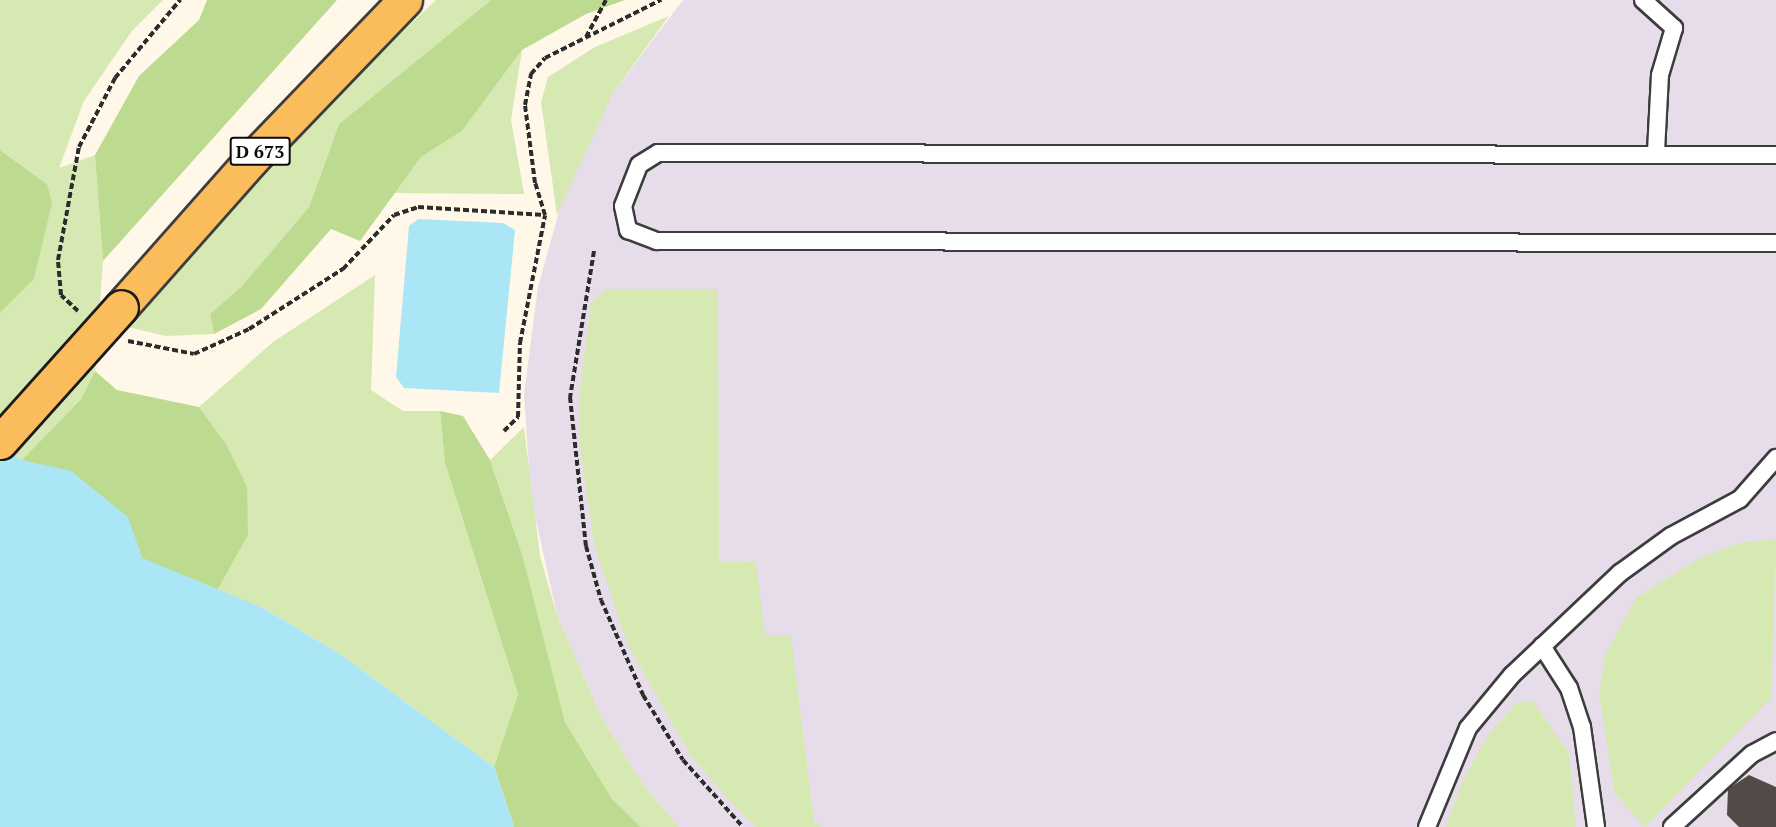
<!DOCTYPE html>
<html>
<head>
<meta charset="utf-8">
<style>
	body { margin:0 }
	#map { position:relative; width:1776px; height:827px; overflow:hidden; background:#fff7e7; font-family:"PT Serif",serif }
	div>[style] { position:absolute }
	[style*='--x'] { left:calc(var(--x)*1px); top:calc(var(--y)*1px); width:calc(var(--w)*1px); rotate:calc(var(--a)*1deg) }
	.industrial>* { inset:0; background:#e7ddea }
	.green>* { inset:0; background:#d7e9b2 }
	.forest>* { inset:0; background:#bdda91 }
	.water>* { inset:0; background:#abe6f7 }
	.building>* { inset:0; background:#534946 }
	.path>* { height:4px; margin-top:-2px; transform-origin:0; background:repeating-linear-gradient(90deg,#2c2c2c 0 6px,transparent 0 9px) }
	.roads { filter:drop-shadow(2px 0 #3d3d3d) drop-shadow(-2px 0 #3d3d3d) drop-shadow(0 2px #3d3d3d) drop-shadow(0 -2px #3d3d3d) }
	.lane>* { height:16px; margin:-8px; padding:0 8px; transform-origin:8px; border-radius:8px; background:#fff }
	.primary>* { height:33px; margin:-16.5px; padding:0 16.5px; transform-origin:16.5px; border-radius:16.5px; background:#fbbc5b }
	.bridges { filter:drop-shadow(2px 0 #1b1b1b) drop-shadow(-2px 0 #1b1b1b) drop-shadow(0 2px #1b1b1b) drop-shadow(0 -2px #1b1b1b) }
	.primary-bridge>* { height:33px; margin:-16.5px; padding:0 16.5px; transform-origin:16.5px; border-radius:16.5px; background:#fbbc5b }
	span { translate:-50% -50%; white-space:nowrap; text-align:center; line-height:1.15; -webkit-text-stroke:6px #fff; paint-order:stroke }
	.shield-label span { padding:2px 4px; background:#fff; border:2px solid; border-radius:4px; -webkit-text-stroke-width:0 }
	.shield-label { font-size:18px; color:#0a0a0a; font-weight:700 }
</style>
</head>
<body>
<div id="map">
	<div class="industrial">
		<i style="clip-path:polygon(683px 0,1776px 0,1776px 827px,679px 827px,645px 787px,602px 718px,557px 615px,531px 498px,524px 395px,538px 287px,565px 190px,613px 93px)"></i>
	</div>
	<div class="green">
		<i style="clip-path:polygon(0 0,163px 0,132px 31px,84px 101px,59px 168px,95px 155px,103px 261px,95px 371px,81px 399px,22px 460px,0 445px,0 313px,34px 279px,47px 184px,0 150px)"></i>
		<i style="clip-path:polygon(436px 0,491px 0,339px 124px,309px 207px,242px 286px,210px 314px,214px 334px,166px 336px,128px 327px,158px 286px,329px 101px)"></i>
		<i style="clip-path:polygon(669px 16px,613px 93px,557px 215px,541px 102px,548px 77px,595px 47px)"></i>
		<i style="clip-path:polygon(522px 50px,511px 120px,524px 194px,394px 193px,421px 157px,462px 131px)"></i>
		<i style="clip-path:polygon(375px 275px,371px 390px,403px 411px,440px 411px,445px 463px,518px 694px,494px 767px,340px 654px,263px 608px,216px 593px,248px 535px,226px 444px,199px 407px,273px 342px)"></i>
		<i style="clip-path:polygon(605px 289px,718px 289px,719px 561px,756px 562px,765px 635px,791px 635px,814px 821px,822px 827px,756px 827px,736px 808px,690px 755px,628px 645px,594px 544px,580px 446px,579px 397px,591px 303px)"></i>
		<i style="clip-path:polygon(524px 427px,540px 556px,557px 615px,602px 718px,645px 787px,679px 827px,641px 827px,612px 799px,565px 722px,523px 557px,490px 460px)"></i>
		<i style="clip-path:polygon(1776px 539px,1771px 698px,1645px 827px,1615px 794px,1599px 695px,1605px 655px,1636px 598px,1698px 559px,1738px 543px)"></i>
		<i style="clip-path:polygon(1532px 700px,1569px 753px,1576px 827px,1446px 827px,1463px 780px,1488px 735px,1516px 703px)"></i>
	</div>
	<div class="forest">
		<i style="clip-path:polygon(207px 0,337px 0,103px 261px,95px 155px,139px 76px,199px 20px)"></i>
		<i style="clip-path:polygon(491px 0,625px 0,586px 14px,522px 50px,462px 131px,421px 157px,360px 241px,331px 229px,261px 309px,214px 334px,210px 314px,242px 286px,309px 207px,339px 124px)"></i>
		<i style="clip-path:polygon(0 150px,47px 184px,52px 203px,34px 279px,0 313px)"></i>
		<i style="clip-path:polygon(95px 371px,117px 390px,199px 407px,226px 444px,247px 487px,248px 535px,216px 593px,142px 558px,127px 517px,22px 460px,81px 399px)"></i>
		<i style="clip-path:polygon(440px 411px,463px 416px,490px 460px,523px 557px,565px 722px,612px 799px,641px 827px,514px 827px,494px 767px,518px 694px,445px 463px)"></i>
	</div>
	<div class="water">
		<i style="clip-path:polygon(418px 219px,503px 223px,515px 230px,499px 393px,404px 388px,396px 377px,409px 226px)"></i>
		<i style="clip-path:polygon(0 445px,22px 460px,71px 471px,128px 517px,142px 558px,263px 608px,340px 654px,494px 767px,514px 827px,0 827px)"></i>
	</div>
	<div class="building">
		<i style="clip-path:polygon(1749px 775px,1776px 787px,1776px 827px,1739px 827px,1727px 815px,1728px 789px)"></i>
	</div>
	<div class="path">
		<i style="--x:586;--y:37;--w:42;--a:-61.6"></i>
		<i style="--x:594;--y:251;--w:148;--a:99.3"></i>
		<i style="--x:570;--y:397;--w:150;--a:83.9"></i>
		<i style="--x:586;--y:546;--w:56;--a:74.5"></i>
		<i style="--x:601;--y:600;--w:104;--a:66.1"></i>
		<i style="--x:643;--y:695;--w:76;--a:58.4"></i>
		<i style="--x:683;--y:760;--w:90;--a:48.2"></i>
		<i style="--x:78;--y:311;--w:23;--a:-137"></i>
		<i style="--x:61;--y:295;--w:35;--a:-95"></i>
		<i style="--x:58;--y:260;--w:115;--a:-79.5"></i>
		<i style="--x:79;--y:147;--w:78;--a:-62.4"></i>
		<i style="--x:115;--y:78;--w:102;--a:-50.2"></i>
		<i style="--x:128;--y:341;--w:67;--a:11.1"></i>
		<i style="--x:194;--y:354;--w:60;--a:-24.4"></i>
		<i style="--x:249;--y:329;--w:112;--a:-32.6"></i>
		<i style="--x:343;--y:269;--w:74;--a:-46.6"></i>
		<i style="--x:394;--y:215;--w:25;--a:-18"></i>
		<i style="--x:418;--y:207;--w:127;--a:3.6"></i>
		<i style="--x:504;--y:431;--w:20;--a:-45"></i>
		<i style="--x:518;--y:417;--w:74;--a:-88.5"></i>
		<i style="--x:520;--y:343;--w:130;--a:-78.9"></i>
		<i style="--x:545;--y:215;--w:34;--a:-107"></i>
		<i style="--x:535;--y:183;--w:79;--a:-97.3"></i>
		<i style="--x:525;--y:105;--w:32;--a:-79"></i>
		<i style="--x:531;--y:74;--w:21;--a:-49"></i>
		<i style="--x:545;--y:58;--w:130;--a:-26.6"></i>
	</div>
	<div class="roads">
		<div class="lane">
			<i style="--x:1643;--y:0;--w:42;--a:42.1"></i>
			<i style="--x:1674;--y:28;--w:49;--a:106.6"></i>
			<i style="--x:1660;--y:75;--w:77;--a:93"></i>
			<i style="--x:1776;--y:155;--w:1118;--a:-179.9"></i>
			<i style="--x:658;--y:153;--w:22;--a:148"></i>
			<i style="--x:639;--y:165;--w:44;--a:111.3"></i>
			<i style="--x:623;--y:206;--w:25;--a:78"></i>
			<i style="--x:628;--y:230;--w:31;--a:21"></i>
			<i style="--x:657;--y:241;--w:1119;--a:0.1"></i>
			<i style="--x:1542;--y:646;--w:50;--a:57.3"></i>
			<i style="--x:1569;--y:688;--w:41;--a:71.6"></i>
			<i style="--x:1582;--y:727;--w:101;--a:82"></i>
			<i style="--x:1427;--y:827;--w:107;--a:-67.5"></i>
			<i style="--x:1468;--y:728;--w:69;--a:-50.3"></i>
			<i style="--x:1512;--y:675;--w:149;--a:-43.4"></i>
			<i style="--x:1620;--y:573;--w:63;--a:-36"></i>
			<i style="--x:1671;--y:536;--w:78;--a:-28.2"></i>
			<i style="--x:1740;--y:499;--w:55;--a:-48.7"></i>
			<i style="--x:1672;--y:827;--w:108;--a:-42.4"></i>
			<i style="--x:1752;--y:754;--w:27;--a:-28"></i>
		</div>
		<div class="primary">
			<i style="--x:121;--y:307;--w:196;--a:-48.5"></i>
			<i style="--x:251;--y:160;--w:222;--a:-46.1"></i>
		</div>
	</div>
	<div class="bridges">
		<div class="primary-bridge">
			<i style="--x:0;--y:442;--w:181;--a:-48.1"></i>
		</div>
	</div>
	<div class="shield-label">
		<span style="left:260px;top:151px">D 673</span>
	</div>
</div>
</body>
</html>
